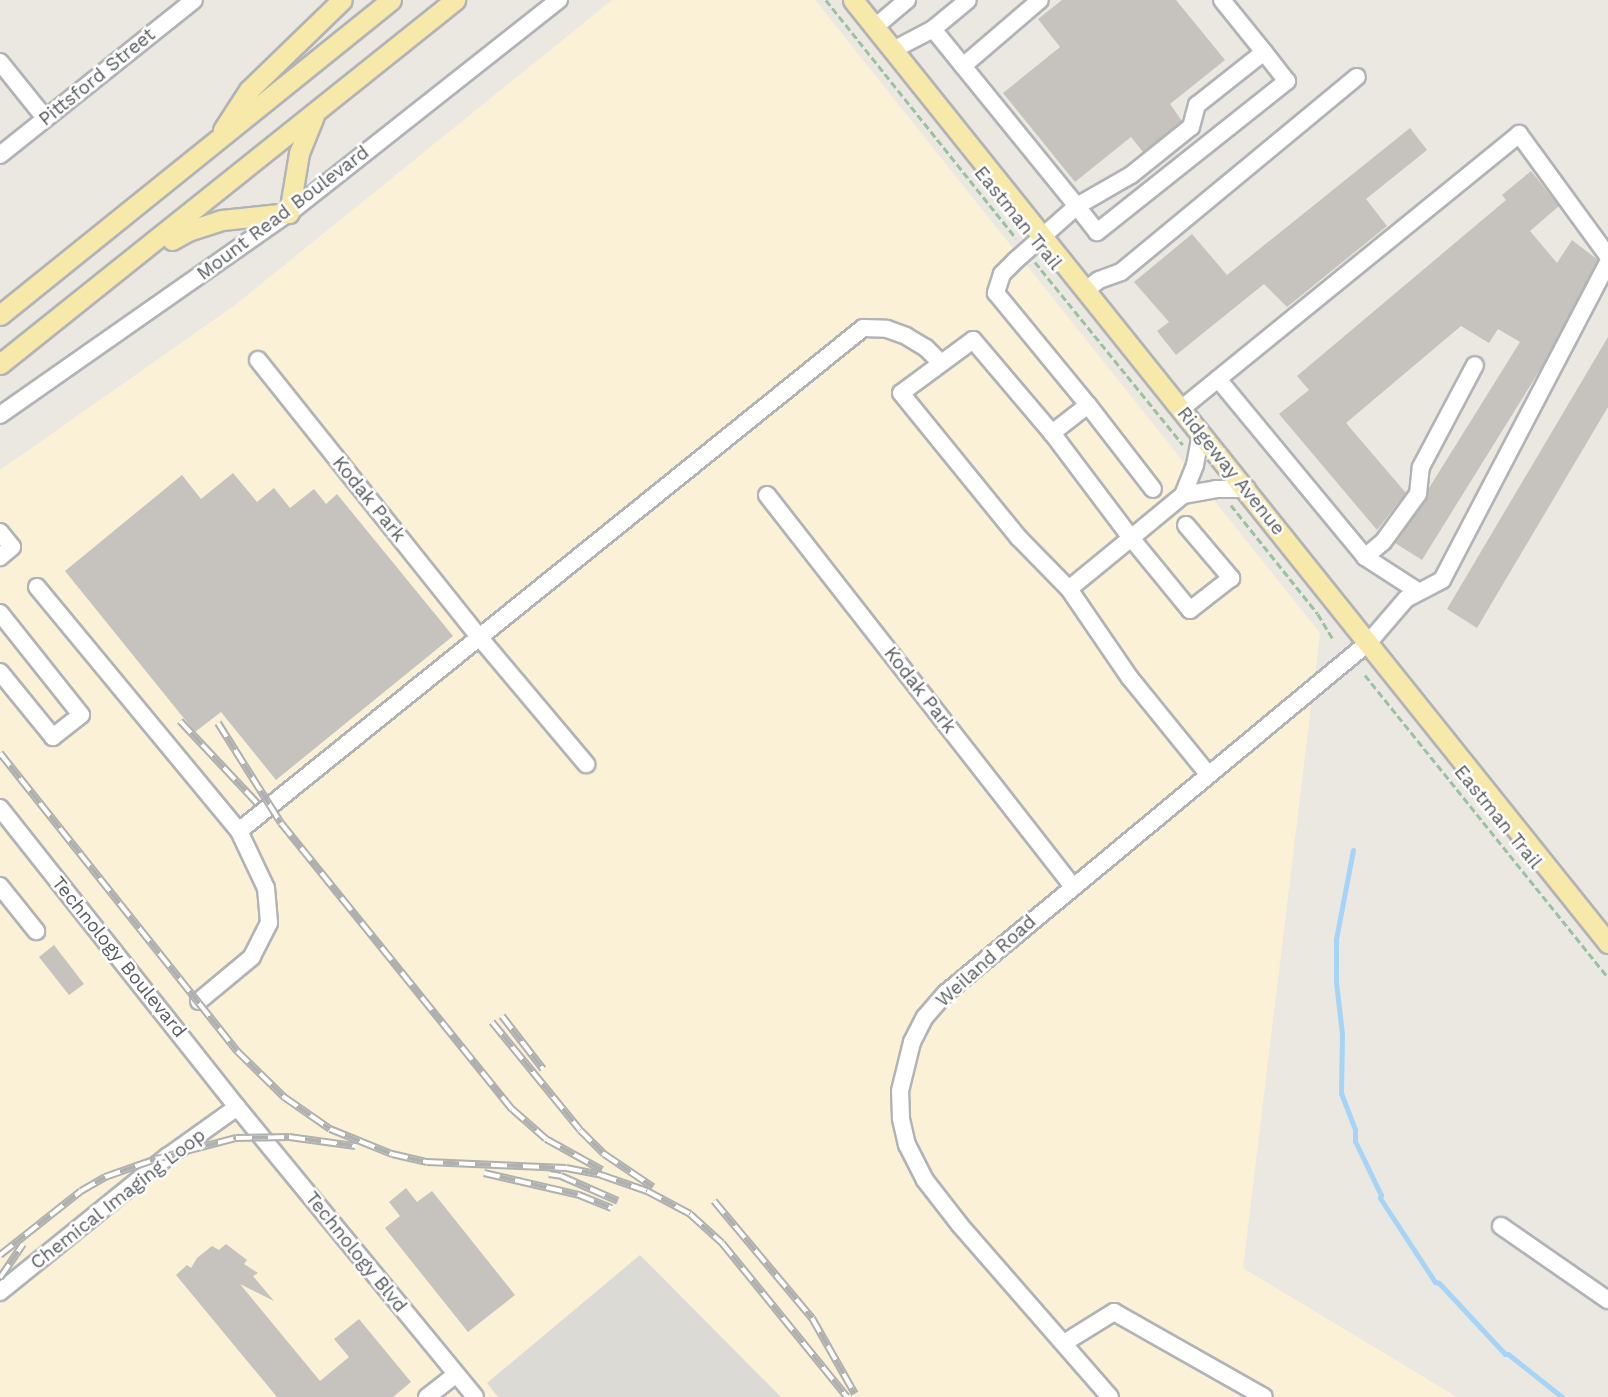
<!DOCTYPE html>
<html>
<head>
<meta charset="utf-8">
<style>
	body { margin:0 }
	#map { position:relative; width:1608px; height:1397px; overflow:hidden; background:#ebe8e1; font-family:"Work Sans",sans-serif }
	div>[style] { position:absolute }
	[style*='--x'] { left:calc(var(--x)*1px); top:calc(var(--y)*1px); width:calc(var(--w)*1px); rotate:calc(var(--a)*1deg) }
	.commercial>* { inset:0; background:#faf1d6 }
	.industrial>* { inset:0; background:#dcdad5 }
	.stream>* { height:5px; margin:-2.5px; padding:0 2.5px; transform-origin:2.5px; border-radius:2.5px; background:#a5d4f7 }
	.building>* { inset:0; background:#c6c3be }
	.path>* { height:2.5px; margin-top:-1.25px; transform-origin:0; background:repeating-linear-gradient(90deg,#99c1a3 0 7px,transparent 0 10.5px) }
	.roads { filter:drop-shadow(2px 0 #b1b3b7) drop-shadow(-2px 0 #b1b3b7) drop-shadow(0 2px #b1b3b7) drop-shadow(0 -2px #b1b3b7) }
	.minor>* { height:16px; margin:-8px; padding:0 8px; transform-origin:8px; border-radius:8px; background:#fff }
	.major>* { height:19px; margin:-9.5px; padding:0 9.5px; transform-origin:9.5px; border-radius:9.5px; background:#f7e9a9 }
	.rail>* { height:8px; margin-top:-4px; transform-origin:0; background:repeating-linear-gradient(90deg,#fff 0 16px,#afb0b0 0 32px); box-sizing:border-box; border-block:2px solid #afb0b0 }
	span { translate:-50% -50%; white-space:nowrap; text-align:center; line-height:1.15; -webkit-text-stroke:5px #fff; paint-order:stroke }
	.street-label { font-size:19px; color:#595c60 }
</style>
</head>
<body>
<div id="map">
	<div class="commercial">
		<i style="clip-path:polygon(612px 0,815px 0,1320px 633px,1243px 1268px,1457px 1397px,0 1397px,0 470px,235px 305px)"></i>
	</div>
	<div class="industrial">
		<i style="clip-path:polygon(640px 1255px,781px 1397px,498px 1397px,487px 1383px)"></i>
	</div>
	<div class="stream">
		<i style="--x:1353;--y:850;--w:91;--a:100.8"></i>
		<i style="--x:1336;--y:939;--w:43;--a:90"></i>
		<i style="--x:1336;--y:982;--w:52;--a:83.4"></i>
		<i style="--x:1342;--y:1034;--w:59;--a:91"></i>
		<i style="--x:1341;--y:1093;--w:39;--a:69"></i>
		<i style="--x:1355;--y:1129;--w:12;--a:90"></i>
		<i style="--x:1355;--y:1141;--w:60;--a:64.3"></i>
		<i style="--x:1381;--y:1195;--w:3;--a:108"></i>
		<i style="--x:1380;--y:1198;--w:100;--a:56.8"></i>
		<i style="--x:1435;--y:1282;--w:4;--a:14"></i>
		<i style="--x:1439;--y:1283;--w:97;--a:47.1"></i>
		<i style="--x:1505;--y:1354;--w:3;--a:0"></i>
		<i style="--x:1508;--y:1354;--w:69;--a:38.5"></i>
	</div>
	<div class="building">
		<i style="clip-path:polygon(1062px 0,1176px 0,1225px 60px,1170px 104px,1182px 121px,1143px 152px,1131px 137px,1075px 182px,1003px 93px,1060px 47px,1038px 19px)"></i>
		<i style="clip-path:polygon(1410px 128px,1427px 150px,1366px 199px,1387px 226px,1287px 307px,1264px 284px,1176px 355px,1157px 331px,1169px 322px,1134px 282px,1192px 234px,1227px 275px)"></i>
		<i style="clip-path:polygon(1531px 171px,1559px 206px,1530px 231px,1557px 263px,1572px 240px,1598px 260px,1543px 365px,1422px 560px,1395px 543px,1426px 500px,1429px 488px,1520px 342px,1498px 329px,1489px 343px,1461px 326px,1346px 423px,1406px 493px,1377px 530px,1279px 414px,1309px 390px,1297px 376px,1506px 200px,1502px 195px)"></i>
		<i style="clip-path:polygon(1608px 337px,1608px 407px,1477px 628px,1447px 609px)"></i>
		<i style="clip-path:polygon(233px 473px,257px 502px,274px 488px,290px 508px,314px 489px,326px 504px,337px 494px,453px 636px,276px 780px,221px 712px,195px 732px,65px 571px,182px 475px,201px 499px)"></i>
		<i style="clip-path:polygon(54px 945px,84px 984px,69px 995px,39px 957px)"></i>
		<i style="clip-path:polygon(406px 1188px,417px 1202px,432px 1191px,515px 1295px,468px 1332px,385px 1228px,400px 1216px,389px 1202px)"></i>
		<i style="clip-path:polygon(226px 1244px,247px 1260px,244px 1264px,258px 1273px,253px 1276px,274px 1301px,240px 1284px,320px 1381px,349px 1357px,334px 1339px,359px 1319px,411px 1382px,393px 1397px,277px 1397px,176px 1275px,187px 1265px,191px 1268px,197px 1258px,212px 1246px,219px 1250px)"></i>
	</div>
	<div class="path">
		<i style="--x:826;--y:0;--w:305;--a:51.4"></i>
		<i style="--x:1035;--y:262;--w:235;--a:51"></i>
		<i style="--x:1231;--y:505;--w:139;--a:51.4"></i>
		<i style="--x:1318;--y:614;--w:31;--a:59"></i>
		<i style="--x:1365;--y:675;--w:388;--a:51.2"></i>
	</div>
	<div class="roads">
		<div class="minor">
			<i style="--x:1222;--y:0;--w:67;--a:51.1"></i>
			<i style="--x:1264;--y:52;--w:37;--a:52"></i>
			<i style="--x:1287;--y:81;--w:243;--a:141.5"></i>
			<i style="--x:1097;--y:232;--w:33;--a:-128"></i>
			<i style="--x:1077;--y:206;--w:62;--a:-29.9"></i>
			<i style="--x:1131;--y:175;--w:77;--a:-38.7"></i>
			<i style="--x:1191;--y:127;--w:23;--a:-75"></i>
			<i style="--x:1197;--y:105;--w:85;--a:-38.3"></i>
			<i style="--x:875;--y:27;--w:42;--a:-40.2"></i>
			<i style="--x:933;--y:29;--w:228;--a:50.9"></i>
			<i style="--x:1077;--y:206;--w:81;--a:138.5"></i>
			<i style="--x:1016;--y:260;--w:20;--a:135"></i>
			<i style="--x:1002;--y:274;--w:20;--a:108"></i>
			<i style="--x:996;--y:293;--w:145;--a:50.6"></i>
			<i style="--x:1088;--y:405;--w:46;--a:142.1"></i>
			<i style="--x:1052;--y:433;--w:131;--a:53"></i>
			<i style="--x:1131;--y:538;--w:67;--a:-39.6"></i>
			<i style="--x:1183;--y:495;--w:34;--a:-10"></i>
			<i style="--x:1216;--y:489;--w:31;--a:0"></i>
			<i style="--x:893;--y:50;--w:45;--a:-27.7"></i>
			<i style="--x:933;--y:29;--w:45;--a:-39.6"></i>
			<i style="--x:0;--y:62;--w:72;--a:51.2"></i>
			<i style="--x:963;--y:66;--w:101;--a:-40.6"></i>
			<i style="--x:0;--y:155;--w:248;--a:-38.6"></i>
			<i style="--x:1086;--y:290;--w:16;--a:-38"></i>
			<i style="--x:1099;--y:280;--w:23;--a:-20"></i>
			<i style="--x:1121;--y:272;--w:306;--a:-39.6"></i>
			<i style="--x:258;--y:360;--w:356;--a:51.4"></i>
			<i style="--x:480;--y:638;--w:165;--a:49.9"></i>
			<i style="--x:1218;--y:379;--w:231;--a:50.4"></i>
			<i style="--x:1365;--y:557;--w:64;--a:32.9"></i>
			<i style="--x:1088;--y:405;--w:106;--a:52.3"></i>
			<i style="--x:1181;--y:409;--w:436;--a:-39.1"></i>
			<i style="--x:1519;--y:134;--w:151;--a:53.9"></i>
			<i style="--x:0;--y:415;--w:353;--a:-35"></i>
			<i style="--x:289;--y:213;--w:344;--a:-38.3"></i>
			<i style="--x:1052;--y:433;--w:122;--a:-130.3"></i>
			<i style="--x:973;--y:340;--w:89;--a:143.6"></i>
			<i style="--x:901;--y:393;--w:187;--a:50.9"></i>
			<i style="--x:1019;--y:538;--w:71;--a:45.6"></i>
			<i style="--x:767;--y:495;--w:497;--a:52"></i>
			<i style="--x:1183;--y:495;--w:32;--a:-68"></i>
			<i style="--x:1195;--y:465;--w:32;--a:-79"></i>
			<i style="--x:1186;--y:525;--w:70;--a:49.7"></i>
			<i style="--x:1231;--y:578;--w:52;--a:142"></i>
			<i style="--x:1190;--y:610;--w:93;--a:-129.3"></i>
			<i style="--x:1131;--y:538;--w:80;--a:140.6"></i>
			<i style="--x:1069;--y:589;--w:108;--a:55.6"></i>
			<i style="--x:1130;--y:678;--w:124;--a:50.9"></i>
			<i style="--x:0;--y:532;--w:19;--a:51"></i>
			<i style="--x:12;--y:547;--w:16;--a:140"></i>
			<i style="--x:1365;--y:557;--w:23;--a:-40"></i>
			<i style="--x:1383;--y:542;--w:59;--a:-53.9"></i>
			<i style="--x:1418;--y:494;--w:27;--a:-84"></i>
			<i style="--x:1421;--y:467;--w:115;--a:-62.1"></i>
			<i style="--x:37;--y:587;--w:317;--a:50.4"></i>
			<i style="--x:239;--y:831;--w:63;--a:64.7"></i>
			<i style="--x:266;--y:888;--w:35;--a:85"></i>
			<i style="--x:269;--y:923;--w:38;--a:117"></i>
			<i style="--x:252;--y:957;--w:69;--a:140.3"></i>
			<i style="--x:0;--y:613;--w:130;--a:51.5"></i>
			<i style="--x:81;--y:715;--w:36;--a:142"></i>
			<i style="--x:53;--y:737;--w:84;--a:-129.2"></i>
			<i style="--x:0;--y:808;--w:382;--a:51.6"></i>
			<i style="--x:237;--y:1107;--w:375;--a:50.6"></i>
			<i style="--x:239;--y:831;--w:801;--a:-38.87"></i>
			<i style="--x:863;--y:328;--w:24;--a:2"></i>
			<i style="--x:887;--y:329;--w:20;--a:20"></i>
			<i style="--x:906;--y:336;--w:23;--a:31"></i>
			<i style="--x:926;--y:348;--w:20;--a:45"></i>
			<i style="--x:0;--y:886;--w:58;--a:51.3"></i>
			<i style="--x:1501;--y:1226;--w:130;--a:34.7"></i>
			<i style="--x:0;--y:1292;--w:215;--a:-39"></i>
			<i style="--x:167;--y:1157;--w:86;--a:-35.5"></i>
			<i style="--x:1064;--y:1343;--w:59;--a:-31.8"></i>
			<i style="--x:1114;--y:1312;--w:172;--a:29.5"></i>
			<i style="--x:427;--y:1397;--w:37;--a:-38"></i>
			<i style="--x:1110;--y:1397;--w:228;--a:-131.1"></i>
			<i style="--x:960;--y:1225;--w:57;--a:-127.9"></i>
			<i style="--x:925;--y:1180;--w:39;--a:-117"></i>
			<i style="--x:907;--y:1145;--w:28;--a:-103"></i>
			<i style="--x:901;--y:1118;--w:27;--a:-92"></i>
			<i style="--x:900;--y:1091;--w:50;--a:-76.2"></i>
			<i style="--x:912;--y:1042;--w:28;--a:-63"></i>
			<i style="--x:925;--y:1017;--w:32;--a:-49"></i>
			<i style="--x:946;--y:993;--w:550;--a:-39.69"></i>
			<i style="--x:1369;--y:642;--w:57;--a:-49.3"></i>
			<i style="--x:1406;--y:599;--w:41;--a:-27.8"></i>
			<i style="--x:1442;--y:580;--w:358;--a:-62.4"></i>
		</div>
		<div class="major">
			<i style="--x:853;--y:0;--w:1208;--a:51.32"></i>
			<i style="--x:223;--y:130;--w:48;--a:-57"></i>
			<i style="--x:249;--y:90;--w:129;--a:-44.1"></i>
			<i style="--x:172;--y:240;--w:18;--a:-29"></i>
			<i style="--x:188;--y:231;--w:36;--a:-18"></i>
			<i style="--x:222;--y:220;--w:67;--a:-6"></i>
			<i style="--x:289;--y:213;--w:61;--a:-80.5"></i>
			<i style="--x:299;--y:153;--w:40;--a:-68"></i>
			<i style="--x:0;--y:315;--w:502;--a:-38.86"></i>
			<i style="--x:0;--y:364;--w:583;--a:-38.66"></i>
		</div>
	</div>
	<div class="rail">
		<i style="--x:180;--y:721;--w:115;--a:46.8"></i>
		<i style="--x:218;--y:723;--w:118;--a:57.8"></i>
		<i style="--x:281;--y:823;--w:368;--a:51.1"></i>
		<i style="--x:512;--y:1109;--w:45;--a:41.4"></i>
		<i style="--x:546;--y:1139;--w:64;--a:29"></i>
		<i style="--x:0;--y:753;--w:381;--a:51.5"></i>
		<i style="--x:237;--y:1051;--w:66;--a:44.4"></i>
		<i style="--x:284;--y:1097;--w:56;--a:34.8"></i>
		<i style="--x:330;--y:1129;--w:67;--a:22"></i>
		<i style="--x:392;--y:1154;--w:36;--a:13"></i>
		<i style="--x:427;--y:1162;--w:139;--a:2.5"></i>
		<i style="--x:566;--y:1168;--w:36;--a:11"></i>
		<i style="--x:601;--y:1175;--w:49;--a:19.2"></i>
		<i style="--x:647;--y:1191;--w:49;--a:28.1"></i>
		<i style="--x:690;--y:1214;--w:43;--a:42.2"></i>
		<i style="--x:722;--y:1243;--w:198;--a:50.9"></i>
		<i style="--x:502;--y:1016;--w:67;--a:52.3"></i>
		<i style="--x:492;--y:1022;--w:139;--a:50.8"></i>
		<i style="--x:580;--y:1130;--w:34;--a:45"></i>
		<i style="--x:604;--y:1154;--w:59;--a:34"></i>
		<i style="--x:484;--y:1173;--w:98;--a:13"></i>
		<i style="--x:579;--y:1195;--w:35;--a:22"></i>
		<i style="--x:549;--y:1174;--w:12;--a:9"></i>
		<i style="--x:561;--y:1176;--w:62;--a:23.7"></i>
		<i style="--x:714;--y:1201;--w:153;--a:50.1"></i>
		<i style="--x:812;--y:1318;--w:87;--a:60.5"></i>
		<i style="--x:0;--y:1255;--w:103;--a:-38.3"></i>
		<i style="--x:81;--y:1191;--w:28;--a:-30"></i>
		<i style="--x:105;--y:1177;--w:54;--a:-19.4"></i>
		<i style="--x:156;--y:1159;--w:83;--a:-14.7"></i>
		<i style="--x:236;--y:1138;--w:53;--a:-1.1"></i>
		<i style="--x:289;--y:1137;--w:67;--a:7.8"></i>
		<i style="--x:0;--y:1278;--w:41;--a:-55.9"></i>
	</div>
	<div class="street-label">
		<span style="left:97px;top:77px;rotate:-39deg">Pittsford Street</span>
		<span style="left:283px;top:213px;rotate:-37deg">Mount Read Boulevard</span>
		<span style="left:1018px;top:218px;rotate:51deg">Eastman Trail</span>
		<span style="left:1231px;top:471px;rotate:51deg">Ridgeway Avenue</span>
		<span style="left:369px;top:499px;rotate:51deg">Kodak Park</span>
		<span style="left:920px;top:690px;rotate:52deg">Kodak Park</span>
		<span style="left:1498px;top:817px;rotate:51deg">Eastman Trail</span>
		<span style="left:119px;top:957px;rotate:51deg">Technology Boulevard</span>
		<span style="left:986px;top:961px;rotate:-42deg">Weiland Road</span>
		<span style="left:118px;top:1199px;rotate:-38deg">Chemical Imaging Loop</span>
		<span style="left:356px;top:1252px;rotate:51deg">Technology Blvd</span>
	</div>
</div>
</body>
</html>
